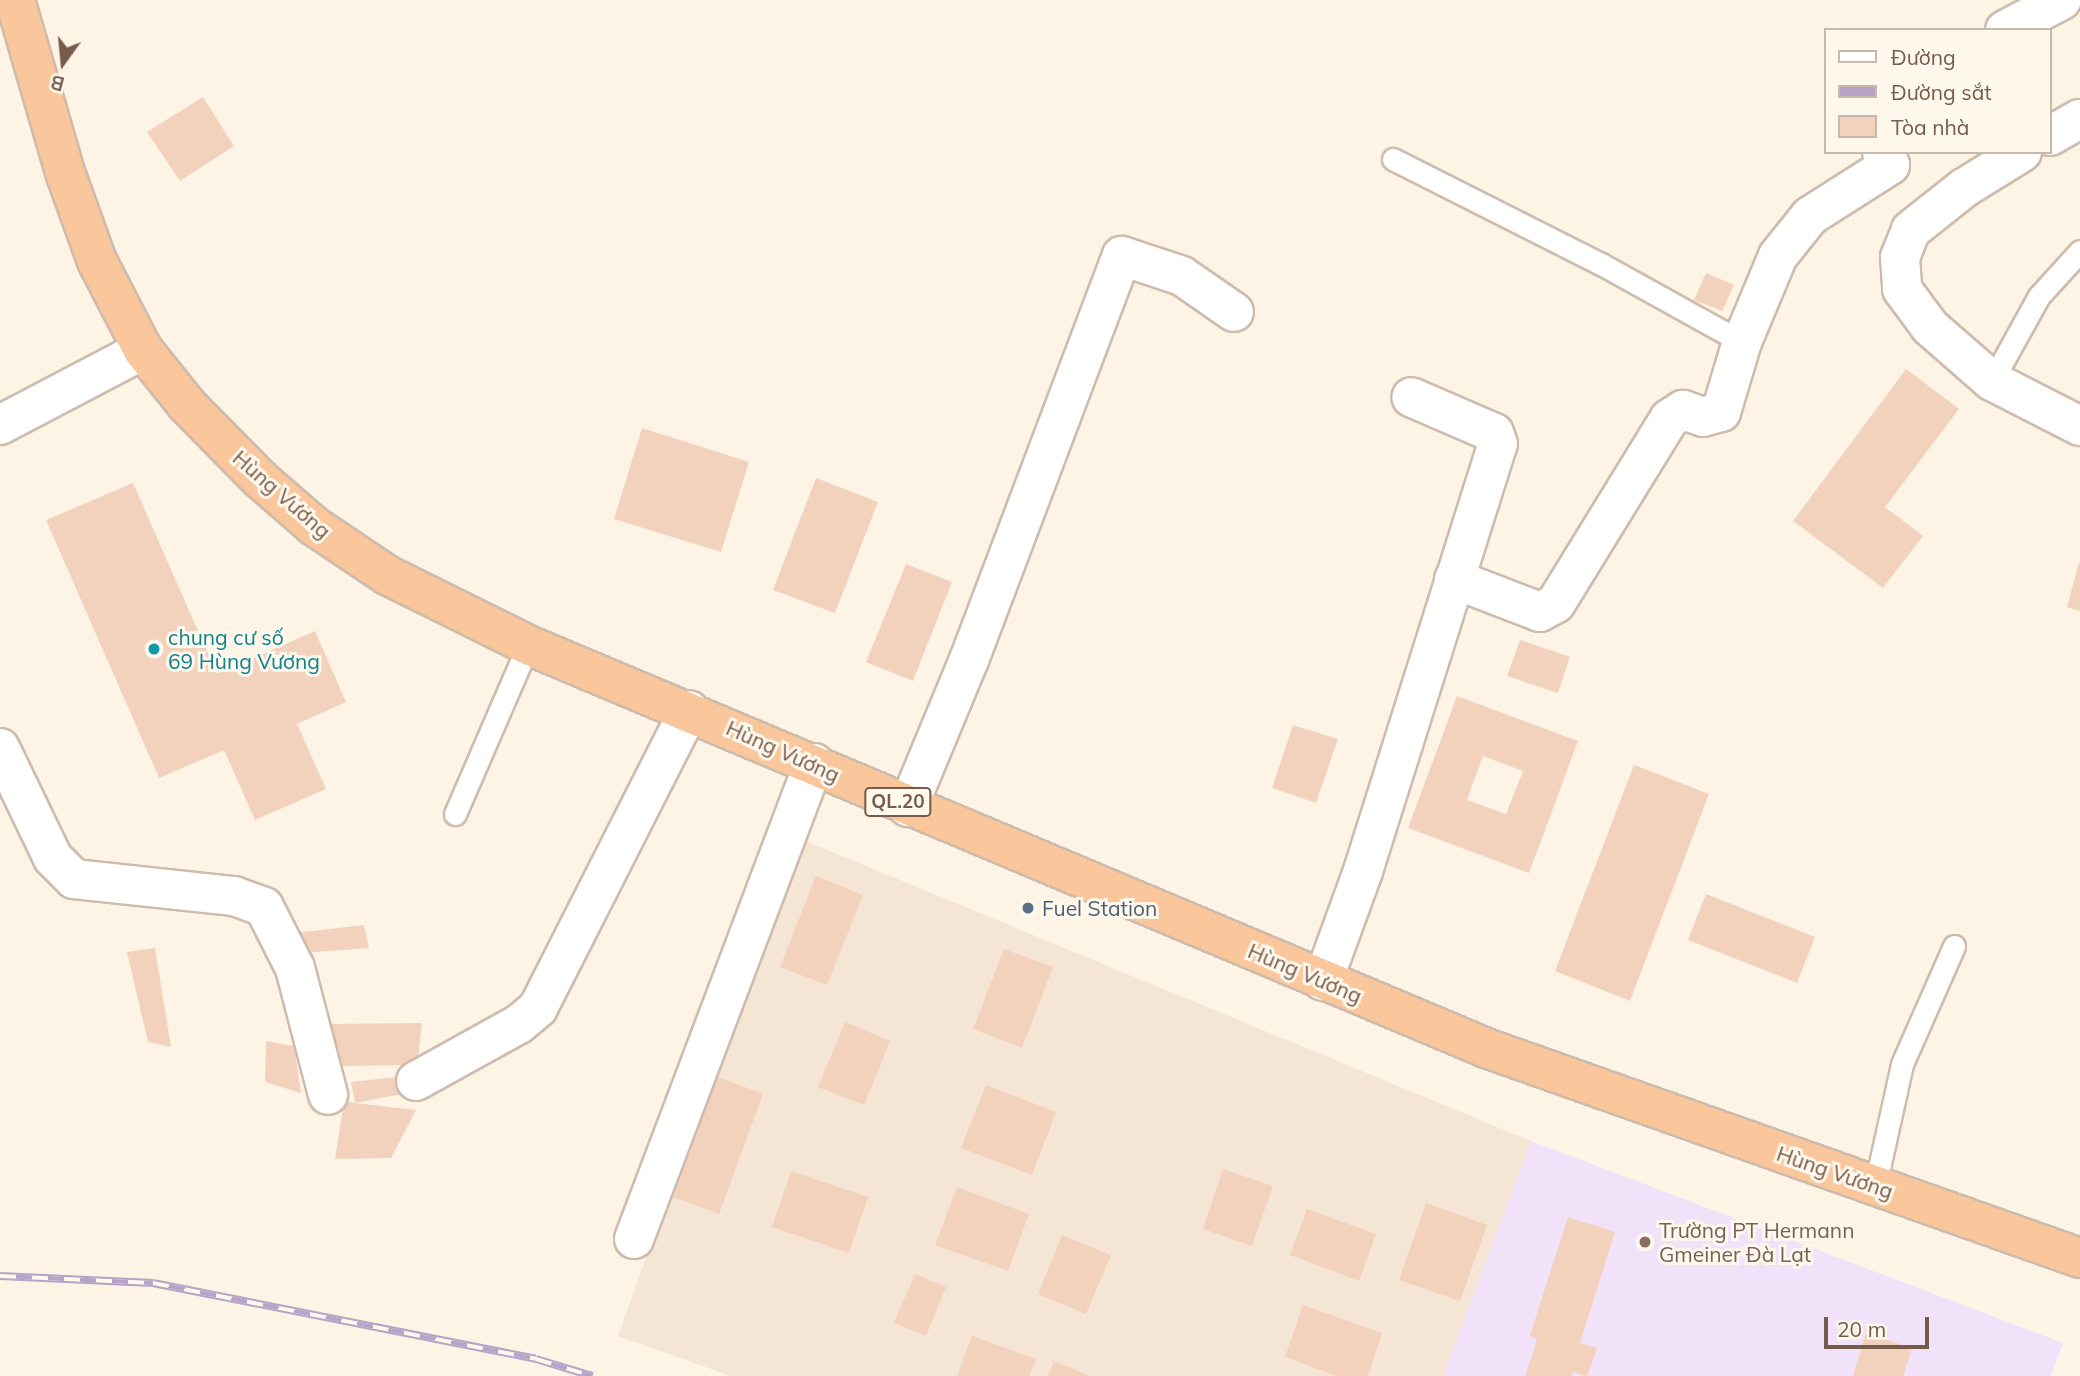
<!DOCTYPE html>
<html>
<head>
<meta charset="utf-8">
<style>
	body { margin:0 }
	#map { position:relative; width:2080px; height:1376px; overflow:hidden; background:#fdf4e5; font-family:Mulish,sans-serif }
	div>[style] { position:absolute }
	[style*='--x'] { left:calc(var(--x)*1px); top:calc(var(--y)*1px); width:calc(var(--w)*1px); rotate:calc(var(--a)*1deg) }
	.residential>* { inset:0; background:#f4e5d4 }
	.education>* { inset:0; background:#f1e2f9 }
	.building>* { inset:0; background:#f3d2bd }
	.roads { filter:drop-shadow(2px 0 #cfbbac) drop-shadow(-2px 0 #cfbbac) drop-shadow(0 2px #cfbbac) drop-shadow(0 -2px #cfbbac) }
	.service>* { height:21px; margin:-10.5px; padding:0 10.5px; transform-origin:10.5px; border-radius:10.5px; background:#fff }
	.minor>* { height:38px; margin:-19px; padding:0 19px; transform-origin:19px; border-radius:19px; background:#fff }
	.trunk>* { height:38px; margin:-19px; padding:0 19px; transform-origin:19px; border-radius:19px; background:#fac69c }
	.rail>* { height:8px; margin-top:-4px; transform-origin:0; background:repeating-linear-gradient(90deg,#fff8ec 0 16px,#b6a3c7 0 32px); box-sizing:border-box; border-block:2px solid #b6a3c7 }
	.dots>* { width:19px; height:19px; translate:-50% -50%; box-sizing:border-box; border:4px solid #fff8ec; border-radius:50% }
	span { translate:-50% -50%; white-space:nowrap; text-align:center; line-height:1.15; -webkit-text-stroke:6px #fff8ec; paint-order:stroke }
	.shield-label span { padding:2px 5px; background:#fff8ec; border:2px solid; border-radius:5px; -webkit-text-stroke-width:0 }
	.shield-label { font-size:19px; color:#765a4a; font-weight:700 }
	.street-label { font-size:21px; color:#765a4a }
	.culture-label { font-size:21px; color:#0d838f }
	.left { translate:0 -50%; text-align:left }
	.service-label { font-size:21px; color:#4e5e75 }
	.education-label { font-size:21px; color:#785e54 }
	.legend { position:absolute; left:1824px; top:28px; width:228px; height:126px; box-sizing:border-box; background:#fff8ec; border:2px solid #c8b9ab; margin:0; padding:9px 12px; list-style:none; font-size:21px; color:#765a4a }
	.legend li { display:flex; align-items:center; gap:14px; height:35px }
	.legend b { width:35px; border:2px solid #c8b9ab }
	.north { position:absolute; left:28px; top:28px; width:70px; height:70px; -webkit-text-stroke:5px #fff8ec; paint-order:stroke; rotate:195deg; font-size:19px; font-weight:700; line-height:28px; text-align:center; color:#765a4a }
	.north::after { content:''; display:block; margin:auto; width:24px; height:32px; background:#765a4a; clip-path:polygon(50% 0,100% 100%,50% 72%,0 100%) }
	.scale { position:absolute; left:1824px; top:1317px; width:105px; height:32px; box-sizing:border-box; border:4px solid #765a4a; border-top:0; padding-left:9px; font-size:21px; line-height:24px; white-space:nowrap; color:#765a4a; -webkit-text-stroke:5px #fff8ec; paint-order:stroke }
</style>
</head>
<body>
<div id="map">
	<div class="residential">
		<i style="clip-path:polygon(796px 837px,1531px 1141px,1443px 1376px,731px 1376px,618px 1336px)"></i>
	</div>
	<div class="education">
		<i style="clip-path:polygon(1531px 1141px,2063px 1343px,2051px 1376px,1443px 1376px)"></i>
	</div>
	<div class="building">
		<i style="clip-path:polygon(203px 97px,234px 146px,180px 181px,147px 132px)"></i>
		<i style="clip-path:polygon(1706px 273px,1734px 285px,1722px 311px,1694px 300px)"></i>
		<i style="clip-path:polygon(1906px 369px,1959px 409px,1885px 507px,1923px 536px,1883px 588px,1793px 521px)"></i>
		<i style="clip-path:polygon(642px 428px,749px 462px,721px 552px,614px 519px)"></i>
		<i style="clip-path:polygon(816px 478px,878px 502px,835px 613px,773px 590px)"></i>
		<i style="clip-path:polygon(133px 483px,217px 674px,315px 631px,346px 702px,297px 724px,326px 789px,255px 820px,224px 750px,159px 778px,46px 520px)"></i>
		<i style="clip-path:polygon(2079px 563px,2080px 563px,2080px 611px,2067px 607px)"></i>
		<i style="clip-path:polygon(906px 564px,952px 582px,913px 681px,866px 662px)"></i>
		<i style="clip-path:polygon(1520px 640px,1570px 657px,1558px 693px,1507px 676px)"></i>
		<i style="clip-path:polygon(evenodd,1457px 696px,1578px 741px,1529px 873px,1408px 828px,1457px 696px,1483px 756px,1523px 771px,1506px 814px,1467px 800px,1483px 756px)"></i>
		<i style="clip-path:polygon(1293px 725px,1338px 739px,1316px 803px,1272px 788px)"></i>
		<i style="clip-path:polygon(1634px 765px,1709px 794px,1630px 1001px,1555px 971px)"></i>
		<i style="clip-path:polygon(816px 876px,863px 895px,827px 985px,780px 967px)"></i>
		<i style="clip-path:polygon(1706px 894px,1815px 937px,1797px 983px,1688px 940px)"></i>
		<i style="clip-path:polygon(364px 925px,369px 948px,289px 954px,285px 934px)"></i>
		<i style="clip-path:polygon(155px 948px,171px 1047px,148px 1042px,127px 952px)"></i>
		<i style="clip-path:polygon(1004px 949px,1053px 967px,1022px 1048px,973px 1029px)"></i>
		<i style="clip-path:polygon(845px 1022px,890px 1041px,864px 1105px,818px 1087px)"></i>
		<i style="clip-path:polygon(422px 1023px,417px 1065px,339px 1066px,326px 1024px)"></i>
		<i style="clip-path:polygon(266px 1041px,294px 1046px,301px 1093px,265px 1082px)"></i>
		<i style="clip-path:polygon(405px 1076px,413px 1092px,355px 1103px,416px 1110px,391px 1158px,335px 1159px,344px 1101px,355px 1103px,351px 1082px)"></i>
		<i style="clip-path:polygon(718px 1077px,763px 1094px,719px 1214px,673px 1197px)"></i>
		<i style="clip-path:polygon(986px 1085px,1056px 1112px,1032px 1175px,961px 1148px)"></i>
		<i style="clip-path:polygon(1223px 1169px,1273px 1186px,1252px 1246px,1203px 1229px)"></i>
		<i style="clip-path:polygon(791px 1171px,868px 1197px,849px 1253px,772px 1227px)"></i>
		<i style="clip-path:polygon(957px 1187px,1029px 1214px,1008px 1271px,935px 1245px)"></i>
		<i style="clip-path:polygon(1426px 1203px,1487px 1225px,1460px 1301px,1399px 1280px)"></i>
		<i style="clip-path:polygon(1307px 1209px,1376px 1234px,1359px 1281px,1290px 1255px)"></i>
		<i style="clip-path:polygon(1568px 1217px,1615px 1232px,1580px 1343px,1597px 1348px,1587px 1376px,1573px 1372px,1572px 1376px,1525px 1376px,1537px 1340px,1530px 1335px)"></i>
		<i style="clip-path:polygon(1062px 1235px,1111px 1255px,1086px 1314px,1038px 1294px)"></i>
		<i style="clip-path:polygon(915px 1274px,946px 1287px,926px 1336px,894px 1323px)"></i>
		<i style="clip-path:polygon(1303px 1305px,1382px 1333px,1368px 1376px,1337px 1376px,1285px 1357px)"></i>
		<i style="clip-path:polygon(1866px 1333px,1912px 1348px,1903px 1376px,1853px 1376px)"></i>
		<i style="clip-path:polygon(972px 1336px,1036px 1359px,1029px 1376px,957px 1376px)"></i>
		<i style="clip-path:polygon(1054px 1361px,1090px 1376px,1048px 1376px)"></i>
	</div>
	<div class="roads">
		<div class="service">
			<i style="--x:1393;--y:159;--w:233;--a:26.8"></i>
			<i style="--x:1601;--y:264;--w:161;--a:29"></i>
			<i style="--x:1992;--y:381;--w:97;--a:-61.1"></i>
			<i style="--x:2039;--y:296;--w:61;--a:-47.7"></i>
			<i style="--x:455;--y:814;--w:184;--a:-66.6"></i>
			<i style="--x:1875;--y:1186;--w:125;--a:-77.5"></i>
			<i style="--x:1902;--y:1064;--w:129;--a:-66.2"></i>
		</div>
		<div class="minor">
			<i style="--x:2005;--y:30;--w:64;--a:-27.8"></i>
			<i style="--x:2050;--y:136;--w:34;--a:-30"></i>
			<i style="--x:2022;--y:152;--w:68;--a:148.2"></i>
			<i style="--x:1964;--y:188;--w:68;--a:141.6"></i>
			<i style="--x:1911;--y:230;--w:29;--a:112"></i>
			<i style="--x:1900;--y:257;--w:32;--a:86"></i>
			<i style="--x:1902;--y:289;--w:47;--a:53.6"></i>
			<i style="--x:1930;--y:327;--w:82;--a:41.1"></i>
			<i style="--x:1992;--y:381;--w:99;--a:27.1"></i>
			<i style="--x:0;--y:425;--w:161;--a:-27.7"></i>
			<i style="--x:1454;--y:579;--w:92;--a:21"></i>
			<i style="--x:1540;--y:612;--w:18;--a:-29"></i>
			<i style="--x:1556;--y:603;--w:216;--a:-58.4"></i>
			<i style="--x:1669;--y:419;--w:17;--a:-33"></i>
			<i style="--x:1683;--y:410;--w:21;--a:19"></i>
			<i style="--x:1703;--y:417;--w:19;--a:-16"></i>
			<i style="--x:1721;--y:412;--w:73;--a:-73.3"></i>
			<i style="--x:1742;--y:342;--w:93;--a:-67.3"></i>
			<i style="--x:1778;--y:256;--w:51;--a:-51.3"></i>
			<i style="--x:1810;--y:216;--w:95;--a:-32.5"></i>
			<i style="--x:1890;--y:165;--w:15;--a:-122"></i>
			<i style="--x:0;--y:748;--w:122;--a:64.3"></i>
			<i style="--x:53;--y:858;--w:30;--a:45"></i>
			<i style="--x:74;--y:879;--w:161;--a:6.1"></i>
			<i style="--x:234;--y:896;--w:32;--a:20"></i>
			<i style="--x:264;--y:907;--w:68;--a:63.1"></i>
			<i style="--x:295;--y:968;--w:131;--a:75.4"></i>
			<i style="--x:908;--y:807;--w:159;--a:-67.5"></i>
			<i style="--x:969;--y:660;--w:432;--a:-69.3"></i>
			<i style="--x:1122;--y:256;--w:63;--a:18.4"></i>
			<i style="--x:1182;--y:276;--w:63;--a:34.7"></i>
			<i style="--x:1323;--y:981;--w:117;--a:-70"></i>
			<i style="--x:1363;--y:871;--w:448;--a:-72.5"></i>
			<i style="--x:1498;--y:444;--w:12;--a:-110"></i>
			<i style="--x:1494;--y:433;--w:90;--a:-156.6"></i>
			<i style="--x:416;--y:1081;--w:118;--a:-29"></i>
			<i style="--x:519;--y:1024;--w:25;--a:-40"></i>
			<i style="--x:538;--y:1008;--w:334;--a:-63.1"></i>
			<i style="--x:634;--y:1239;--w:509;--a:-69.29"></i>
		</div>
		<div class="trunk">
			<i style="--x:15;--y:0;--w:182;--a:73.8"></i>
			<i style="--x:66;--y:175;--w:91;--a:70.2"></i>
			<i style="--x:97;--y:261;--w:100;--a:62.7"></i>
			<i style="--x:143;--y:350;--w:70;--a:51.3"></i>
			<i style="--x:187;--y:405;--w:104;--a:45.4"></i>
			<i style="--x:260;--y:479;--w:72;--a:41"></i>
			<i style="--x:314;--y:526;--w:88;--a:33.9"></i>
			<i style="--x:387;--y:575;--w:157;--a:26.4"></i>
			<i style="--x:528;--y:645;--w:1039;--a:22.81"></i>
			<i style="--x:1486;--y:1048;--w:630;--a:19.47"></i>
		</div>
	</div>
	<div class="rail">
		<i style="--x:0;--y:1276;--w:153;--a:2.6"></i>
		<i style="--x:153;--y:1283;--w:390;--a:11.2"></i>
		<i style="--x:536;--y:1359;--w:59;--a:16.9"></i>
	</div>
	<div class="dots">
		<i style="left:154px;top:649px;background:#0f9aa8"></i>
		<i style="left:1028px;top:908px;background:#5c6f8a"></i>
		<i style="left:1645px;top:1242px;background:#8d6e63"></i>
	</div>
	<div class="shield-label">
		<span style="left:898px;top:802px">QL.20</span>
	</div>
	<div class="street-label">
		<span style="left:282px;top:494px;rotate:41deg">Hùng Vương</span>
		<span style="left:783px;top:751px;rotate:24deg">Hùng Vương</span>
		<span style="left:1305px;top:973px;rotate:23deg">Hùng Vương</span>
		<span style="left:1835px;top:1172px;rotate:19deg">Hùng Vương</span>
	</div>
	<div class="culture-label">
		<span class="left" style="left:168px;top:649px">chung cư số<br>69 Hùng Vương</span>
	</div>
	<div class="service-label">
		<span class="left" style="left:1042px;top:908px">Fuel Station</span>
	</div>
	<div class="education-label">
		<span class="left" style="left:1659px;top:1242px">Trường PT Hermann<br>Gmeiner Đà Lạt</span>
	</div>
	<ul class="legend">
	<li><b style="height:9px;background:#fff"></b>Đường</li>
	<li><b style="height:9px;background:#b6a3c7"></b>Đường sắt</li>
	<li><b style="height:19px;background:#f3d2bd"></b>Tòa nhà</li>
	</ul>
	<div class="north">B</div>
	<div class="scale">20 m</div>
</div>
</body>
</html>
